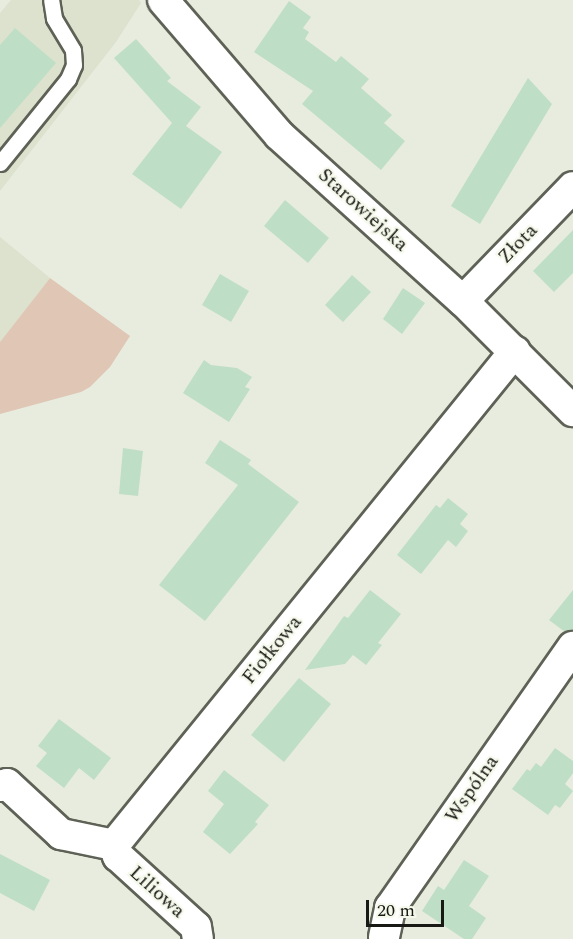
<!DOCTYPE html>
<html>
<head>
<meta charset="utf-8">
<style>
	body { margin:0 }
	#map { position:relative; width:573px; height:939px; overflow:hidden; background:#e8ecde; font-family:Spectral,serif }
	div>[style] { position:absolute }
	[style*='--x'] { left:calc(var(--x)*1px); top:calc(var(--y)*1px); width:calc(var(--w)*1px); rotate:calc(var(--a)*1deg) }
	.built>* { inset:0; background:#dce2cd }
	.green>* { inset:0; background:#dfc6b5 }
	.building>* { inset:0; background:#bfdec6 }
	.roads { filter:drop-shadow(2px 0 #5e6256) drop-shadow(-2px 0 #5e6256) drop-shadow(0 2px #5e6256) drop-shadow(0 -2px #5e6256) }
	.lane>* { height:15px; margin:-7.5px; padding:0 7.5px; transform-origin:7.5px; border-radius:7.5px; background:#fff }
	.street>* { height:30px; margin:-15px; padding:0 15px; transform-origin:15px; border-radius:15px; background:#fff }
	span { translate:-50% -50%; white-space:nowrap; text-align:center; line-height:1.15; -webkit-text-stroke:4.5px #f5f9eb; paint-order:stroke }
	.street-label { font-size:20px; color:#181914 }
	.scale { position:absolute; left:366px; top:900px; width:78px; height:27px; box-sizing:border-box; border:3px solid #181914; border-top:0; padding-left:8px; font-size:18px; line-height:21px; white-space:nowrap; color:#181914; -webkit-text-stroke:4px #f5f9eb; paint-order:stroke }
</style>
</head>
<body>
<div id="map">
	<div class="built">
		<i style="clip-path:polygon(11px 0,139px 0,141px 3px,116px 42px,0 191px,0 13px)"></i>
		<i style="clip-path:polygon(0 237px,50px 278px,0 342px)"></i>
	</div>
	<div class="green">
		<i style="clip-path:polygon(50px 278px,130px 336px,110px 367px,90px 387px,81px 392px,0 414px,0 342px)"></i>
	</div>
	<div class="building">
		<i style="clip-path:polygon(289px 1px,311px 17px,303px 28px,309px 32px,305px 39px,336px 62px,341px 56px,369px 79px,361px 88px,392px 115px,384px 123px,405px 141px,381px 170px,302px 104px,313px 91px,254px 52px)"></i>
		<i style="clip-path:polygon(15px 28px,56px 63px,0 128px,0 45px)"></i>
		<i style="clip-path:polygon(136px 39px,171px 78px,167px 81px,201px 107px,186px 126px,222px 152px,181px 209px,132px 174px,172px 123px,114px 58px)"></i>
		<i style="clip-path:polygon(528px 78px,552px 104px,480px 224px,451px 206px)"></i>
		<i style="clip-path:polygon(285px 200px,329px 238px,308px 263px,264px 226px)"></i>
		<i style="clip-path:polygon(573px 230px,573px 273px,554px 292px,533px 271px)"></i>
		<i style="clip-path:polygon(220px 274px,249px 291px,231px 322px,202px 305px)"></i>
		<i style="clip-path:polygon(352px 275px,371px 292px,343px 322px,325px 305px)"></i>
		<i style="clip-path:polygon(403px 288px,425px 303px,402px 334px,383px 319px)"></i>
		<i style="clip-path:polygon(204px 360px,211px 365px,237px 368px,252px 377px,245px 387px,250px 389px,229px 422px,183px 393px)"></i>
		<i style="clip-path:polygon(220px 440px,251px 460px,248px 464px,299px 502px,205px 621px,159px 585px,238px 485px,205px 463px)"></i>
		<i style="clip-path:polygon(123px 448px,143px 451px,138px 496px,119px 494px)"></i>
		<i style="clip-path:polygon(448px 498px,468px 514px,460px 524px,468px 531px,456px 547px,448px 540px,421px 574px,397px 555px,436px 505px,440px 508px)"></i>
		<i style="clip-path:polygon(370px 590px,401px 614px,378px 643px,382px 645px,366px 665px,353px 655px,345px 664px,305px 670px,344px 616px,348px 618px)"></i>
		<i style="clip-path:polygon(573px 590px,573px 630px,565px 632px,549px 620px)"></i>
		<i style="clip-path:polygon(299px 678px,331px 704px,284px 762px,251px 735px)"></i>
		<i style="clip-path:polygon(59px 719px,111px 758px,94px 780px,79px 768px,64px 788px,36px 766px,47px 753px,38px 746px)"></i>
		<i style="clip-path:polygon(555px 748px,573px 761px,573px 773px,565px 784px,573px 791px,560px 808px,555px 805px,548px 815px,512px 789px,527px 769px,530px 771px,536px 763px,541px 767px)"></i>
		<i style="clip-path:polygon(224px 770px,269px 805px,255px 822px,258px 824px,230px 854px,203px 832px,224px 804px,208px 791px)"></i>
		<i style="clip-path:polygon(0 854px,50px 880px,34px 911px,0 893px)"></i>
		<i style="clip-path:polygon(464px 860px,489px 876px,469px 906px,486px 918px,472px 939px,464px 939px,422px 911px,438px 886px,444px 890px)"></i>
	</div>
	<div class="roads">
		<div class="lane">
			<i style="--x:0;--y:163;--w:108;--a:-51"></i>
			<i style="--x:68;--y:79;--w:15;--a:-67"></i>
			<i style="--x:74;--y:65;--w:15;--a:-94"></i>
			<i style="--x:73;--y:50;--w:37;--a:-121"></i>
			<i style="--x:54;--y:18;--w:18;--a:-99"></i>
		</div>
		<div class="street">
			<i style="--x:163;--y:0;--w:178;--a:49.3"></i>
			<i style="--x:279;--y:135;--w:248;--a:42.1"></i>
			<i style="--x:463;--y:301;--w:156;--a:45"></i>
			<i style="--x:463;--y:301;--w:158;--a:-46"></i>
			<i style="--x:0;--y:786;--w:7;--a:-16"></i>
			<i style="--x:7;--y:784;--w:74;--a:42.8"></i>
			<i style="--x:61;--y:834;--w:54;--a:11.7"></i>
			<i style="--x:114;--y:845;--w:636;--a:-50.93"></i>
			<i style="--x:114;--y:845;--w:12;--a:70"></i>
			<i style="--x:118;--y:856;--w:105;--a:42.3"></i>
			<i style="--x:196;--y:927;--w:12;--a:81"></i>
			<i style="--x:384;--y:937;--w:30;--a:-78"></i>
			<i style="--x:390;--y:908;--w:319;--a:-55"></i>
		</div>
	</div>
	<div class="street-label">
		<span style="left:363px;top:210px;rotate:42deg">Starowiejska</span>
		<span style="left:518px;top:244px;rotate:-46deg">Złota</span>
		<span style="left:272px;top:650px;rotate:-51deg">Fiołkowa</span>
		<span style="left:472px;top:789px;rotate:-55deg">Wspólna</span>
		<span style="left:157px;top:892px;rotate:42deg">Liliowa</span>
	</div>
	<div class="scale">20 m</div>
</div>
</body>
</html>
